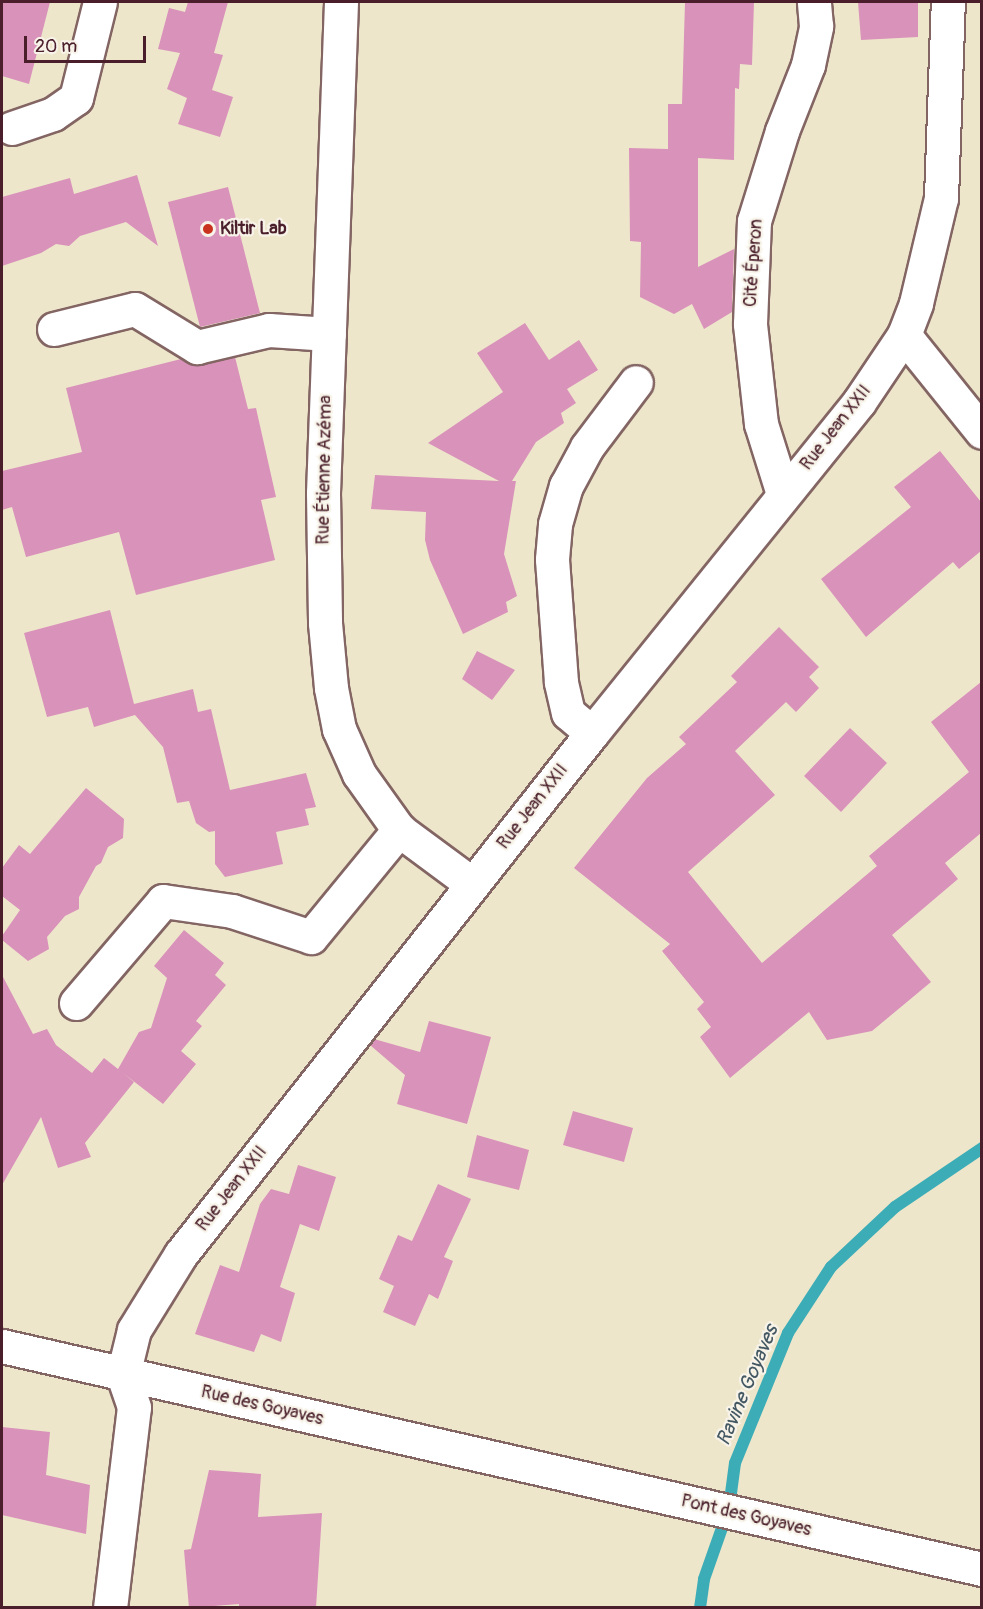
<!DOCTYPE html>
<html>
<head>
<meta charset="utf-8">
<style>
	body { margin:0 }
	#map { position:relative; width:983px; height:1609px; overflow:hidden; background:#eee6cb; font-family:Pangolin,sans-serif }
	div>[style] { position:absolute }
	[style*='--x'] { left:calc(var(--x)*1px); top:calc(var(--y)*1px); width:calc(var(--w)*1px); rotate:calc(var(--a)*1deg) }
	.stream>* { height:12px; margin:-6px; padding:0 6px; transform-origin:6px; border-radius:6px; background:#3cadb7 }
	.building>* { inset:0; background:#d992ba }
	.roads { filter:drop-shadow(2px 0 #836563) drop-shadow(-2px 0 #836563) drop-shadow(0 2px #836563) drop-shadow(0 -2px #836563) }
	.minor>* { height:33px; margin:-16.5px; padding:0 16.5px; transform-origin:16.5px; border-radius:16.5px; background:#fff }
	.dots>* { width:16px; height:16px; translate:-50% -50%; box-sizing:border-box; border:3px solid #f7f3e8; border-radius:50% }
	span { translate:-50% -50%; white-space:nowrap; text-align:center; line-height:1.15; -webkit-text-stroke:4.5px #f7f3e8; paint-order:stroke }
	.poi-label { font-size:18px; color:#4a1f2b; font-weight:700 }
	.left { translate:0 -50%; text-align:left }
	.street-label { font-size:18px; color:#4a1f2b }
	.water-label { font-size:20px; color:#445863; font-style:italic }
	.frame { position:absolute; inset:0; border:3px solid #4a1f2b; pointer-events:none }
	.scale { position:absolute; left:24px; top:36px; width:122px; height:27px; box-sizing:border-box; border:3px solid #4a1f2b; border-top:0; padding-left:8px; font-size:18px; line-height:21px; white-space:nowrap; color:#4a1f2b; -webkit-text-stroke:4px #f7f3e8; paint-order:stroke }
</style>
</head>
<body>
<div id="map">
	<div class="stream">
		<i style="--x:700;--y:1608;--w:29;--a:-82"></i>
		<i style="--x:704;--y:1579;--w:75;--a:-70.6"></i>
		<i style="--x:729;--y:1508;--w:45;--a:-82.4"></i>
		<i style="--x:735;--y:1463;--w:140;--a:-67.8"></i>
		<i style="--x:788;--y:1333;--w:79;--a:-56.9"></i>
		<i style="--x:831;--y:1267;--w:88;--a:-43.2"></i>
		<i style="--x:895;--y:1207;--w:105;--a:-34.1"></i>
	</div>
	<div class="building">
		<i style="clip-path:polygon(2px 2px,50px 2px,29px 84px,2px 76px)"></i>
		<i style="clip-path:polygon(188px 2px,228px 2px,214px 53px,223px 55px,212px 90px,233px 97px,220px 137px,178px 124px,187px 98px,167px 89px,180px 53px,158px 49px,169px 8px,185px 12px)"></i>
		<i style="clip-path:polygon(685px 2px,754px 2px,752px 65px,740px 64px,739px 89px,735px 88px,734px 160px,698px 158px,698px 267px,734px 249px,732px 312px,704px 329px,692px 304px,674px 314px,640px 297px,641px 242px,630px 241px,629px 148px,668px 149px,668px 104px,682px 104px)"></i>
		<i style="clip-path:polygon(858px 2px,918px 2px,918px 37px,861px 40px)"></i>
		<i style="clip-path:polygon(137px 175px,158px 246px,126px 222px,80px 236px,69px 246px,56px 244px,41px 253px,2px 266px,2px 197px,70px 178px,74px 194px)"></i>
		<i style="clip-path:polygon(228px 187px,260px 313px,200px 327px,168px 202px)"></i>
		<i style="clip-path:polygon(525px 323px,549px 360px,579px 340px,598px 370px,567px 389px,576px 403px,561px 413px,564px 423px,536px 442px,512px 481px,516px 481px,504px 554px,517px 596px,506px 602px,508px 612px,463px 634px,430px 560px,425px 540px,426px 512px,371px 509px,375px 475px,499px 481px,428px 443px,503px 392px,477px 353px)"></i>
		<i style="clip-path:polygon(235px 357px,248px 409px,256px 408px,276px 497px,261px 500px,275px 560px,136px 595px,119px 532px,26px 557px,12px 507px,2px 510px,2px 471px,82px 452px,66px 388px,181px 359px,200px 365px)"></i>
		<i style="clip-path:polygon(940px 451px,981px 502px,981px 551px,959px 569px,953px 562px,866px 637px,821px 579px,911px 507px,894px 487px)"></i>
		<i style="clip-path:polygon(110px 610px,134px 704px,193px 689px,198px 712px,211px 709px,230px 790px,306px 773px,316px 807px,305px 809px,309px 825px,276px 832px,283px 864px,225px 877px,215px 864px,215px 831px,209px 832px,196px 823px,189px 801px,177px 803px,163px 747px,135px 715px,94px 727px,88px 707px,47px 717px,24px 633px)"></i>
		<i style="clip-path:polygon(779px 627px,819px 667px,809px 677px,819px 688px,796px 712px,786px 702px,735px 751px,775px 795px,688px 872px,762px 963px,877px 866px,869px 856px,969px 772px,931px 722px,981px 682px,981px 833px,945px 863px,958px 879px,892px 935px,931px 982px,872px 1031px,827px 1040px,809px 1012px,730px 1078px,700px 1037px,711px 1027px,697px 1009px,704px 1002px,662px 951px,670px 944px,574px 868px,647px 778px,686px 744px,679px 737px,737px 682px,731px 676px)"></i>
		<i style="clip-path:polygon(477px 651px,515px 670px,492px 700px,462px 679px)"></i>
		<i style="clip-path:polygon(850px 728px,887px 763px,841px 812px,804px 776px)"></i>
		<i style="clip-path:polygon(86px 788px,124px 819px,123px 838px,108px 847px,101px 863px,96px 866px,79px 897px,79px 909px,65px 916px,47px 937px,49px 949px,28px 961px,2px 940px,2px 936px,20px 910px,2px 896px,2px 868px,19px 845px,30px 854px)"></i>
		<i style="clip-path:polygon(184px 930px,224px 963px,215px 975px,226px 985px,196px 1021px,202px 1026px,181px 1051px,196px 1064px,163px 1104px,123px 1073px,134px 1082px,85px 1143px,91px 1157px,58px 1168px,41px 1117px,2px 1185px,2px 975px,33px 1034px,47px 1029px,56px 1045px,92px 1073px,104px 1058px,118px 1069px,139px 1032px,151px 1028px,167px 978px,154px 966px)"></i>
		<i style="clip-path:polygon(429px 1021px,491px 1037px,467px 1124px,397px 1104px,405px 1075px,370px 1045px,374px 1039px,420px 1052px)"></i>
		<i style="clip-path:polygon(573px 1111px,633px 1128px,624px 1162px,563px 1145px)"></i>
		<i style="clip-path:polygon(477px 1135px,529px 1150px,519px 1190px,467px 1177px)"></i>
		<i style="clip-path:polygon(298px 1165px,336px 1177px,319px 1231px,300px 1224px,280px 1287px,295px 1293px,281px 1342px,261px 1334px,254px 1352px,195px 1334px,220px 1265px,239px 1272px,260px 1204px,271px 1189px,289px 1194px)"></i>
		<i style="clip-path:polygon(438px 1184px,471px 1199px,444px 1257px,453px 1261px,438px 1299px,429px 1294px,415px 1326px,383px 1312px,394px 1286px,379px 1279px,398px 1235px,412px 1241px)"></i>
		<i style="clip-path:polygon(2px 1427px,50px 1432px,46px 1475px,90px 1485px,86px 1534px,2px 1515px)"></i>
		<i style="clip-path:polygon(209px 1470px,261px 1474px,258px 1517px,322px 1513px,316px 1608px,239px 1608px,239px 1604px,189px 1608px,184px 1550px,191px 1549px)"></i>
	</div>
	<div class="roads">
		<div class="minor">
			<i style="--x:341;--y:2;--w:491;--a:92.1"></i>
			<i style="--x:323;--y:493;--w:130;--a:89.1"></i>
			<i style="--x:325;--y:623;--w:65;--a:84.7"></i>
			<i style="--x:331;--y:688;--w:42;--a:79"></i>
			<i style="--x:339;--y:729;--w:49;--a:66"></i>
			<i style="--x:359;--y:774;--w:69;--a:54.5"></i>
			<i style="--x:399;--y:830;--w:91;--a:36.5"></i>
			<i style="--x:12;--y:128;--w:43;--a:-18.9"></i>
			<i style="--x:53;--y:114;--w:28;--a:-35"></i>
			<i style="--x:76;--y:98;--w:99;--a:-76"></i>
			<i style="--x:54;--y:329;--w:83;--a:-13.9"></i>
			<i style="--x:135;--y:309;--w:73;--a:31.5"></i>
			<i style="--x:197;--y:347;--w:74;--a:-13.3"></i>
			<i style="--x:269;--y:330;--w:60;--a:3.8"></i>
			<i style="--x:904;--y:335;--w:124;--a:51.2"></i>
			<i style="--x:783;--y:494;--w:73;--a:-107.4"></i>
			<i style="--x:761;--y:424;--w:101;--a:-96.3"></i>
			<i style="--x:750;--y:324;--w:103;--a:-87.8"></i>
			<i style="--x:754;--y:221;--w:94;--a:-72.7"></i>
			<i style="--x:782;--y:131;--w:71;--a:-68.5"></i>
			<i style="--x:808;--y:65;--w:40;--a:-78"></i>
			<i style="--x:816;--y:26;--w:24;--a:-95"></i>
			<i style="--x:592;--y:733;--w:31;--a:-140"></i>
			<i style="--x:568;--y:713;--w:32;--a:-103"></i>
			<i style="--x:561;--y:682;--w:123;--a:-94.2"></i>
			<i style="--x:552;--y:559;--w:35;--a:-85"></i>
			<i style="--x:555;--y:524;--w:40;--a:-74"></i>
			<i style="--x:566;--y:486;--w:44;--a:-61.7"></i>
			<i style="--x:587;--y:447;--w:81;--a:-53"></i>
			<i style="--x:76;--y:1003;--w:134;--a:-49.5"></i>
			<i style="--x:163;--y:901;--w:70;--a:8.2"></i>
			<i style="--x:232;--y:911;--w:83;--a:18.2"></i>
			<i style="--x:311;--y:937;--w:139;--a:-50.6"></i>
			<i style="--x:2;--y:1346;--w:1005;--a:12.82"></i>
			<i style="--x:110;--y:1608;--w:202;--a:-83.2"></i>
			<i style="--x:134;--y:1407;--w:34;--a:-109"></i>
			<i style="--x:123;--y:1375;--w:46;--a:-76.3"></i>
			<i style="--x:134;--y:1330;--w:89;--a:-58.3"></i>
			<i style="--x:181;--y:1254;--w:664;--a:-51.73"></i>
			<i style="--x:592;--y:733;--w:425;--a:-51.1"></i>
			<i style="--x:859;--y:402;--w:81;--a:-56.1"></i>
			<i style="--x:904;--y:335;--w:34;--a:-69"></i>
			<i style="--x:916;--y:303;--w:108;--a:-76.6"></i>
			<i style="--x:941;--y:198;--w:196;--a:-88"></i>
		</div>
	</div>
	<div class="dots">
		<i style="left:208px;top:229px;background:#c8321e"></i>
	</div>
	<div class="poi-label">
		<span class="left" style="left:220px;top:229px">Kiltir Lab</span>
	</div>
	<div class="street-label">
		<span style="left:754px;top:263px;rotate:-86deg">Cité Éperon</span>
		<span style="left:836px;top:428px;rotate:-52deg">Rue Jean XXII</span>
		<span style="left:325px;top:470px;rotate:-89deg">Rue Étienne Azéma</span>
		<span style="left:533px;top:807px;rotate:-52deg">Rue Jean XXII</span>
		<span style="left:232px;top:1189px;rotate:-52deg">Rue Jean XXII</span>
		<span style="left:262px;top:1406px;rotate:13deg">Rue des Goyaves</span>
		<span style="left:746px;top:1516px;rotate:13deg">Pont des Goyaves</span>
	</div>
	<div class="water-label">
		<span style="left:747px;top:1385px;rotate:-67deg">Ravine Goyaves</span>
	</div>
	<div class="frame"></div>
	<div class="scale">20 m</div>
</div>
</body>
</html>
